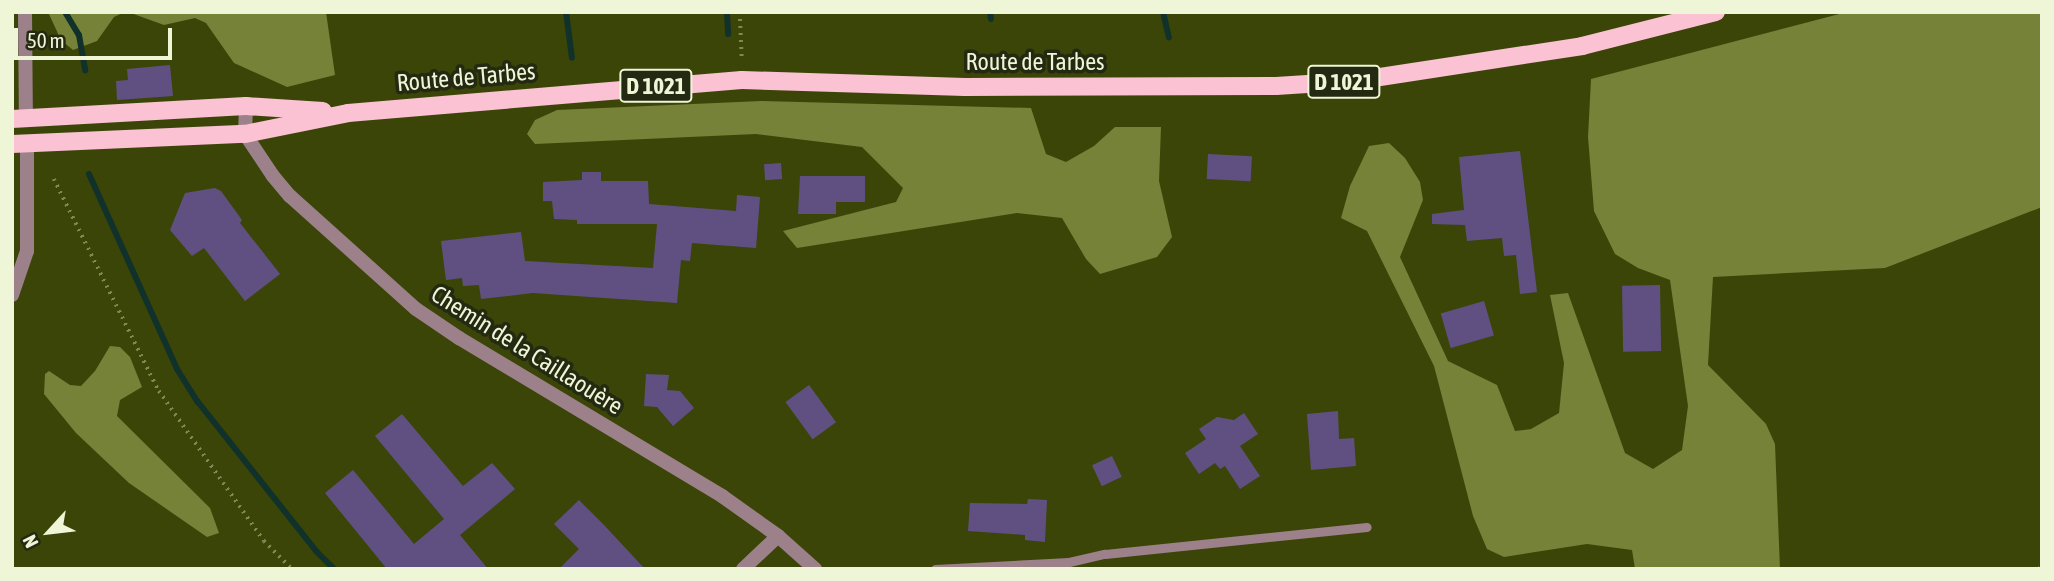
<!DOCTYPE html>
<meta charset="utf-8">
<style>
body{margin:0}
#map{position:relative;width:2054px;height:581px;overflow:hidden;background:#3c4508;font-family:"Asap Condensed",sans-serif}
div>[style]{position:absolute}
.forest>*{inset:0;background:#758238}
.stream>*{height:6px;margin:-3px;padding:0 3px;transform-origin:3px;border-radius:3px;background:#11312b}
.building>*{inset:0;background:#605082;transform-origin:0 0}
.path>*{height:3.5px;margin-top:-1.75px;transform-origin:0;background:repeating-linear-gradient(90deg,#808856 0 2px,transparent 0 7px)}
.lane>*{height:9px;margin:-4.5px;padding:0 4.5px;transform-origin:4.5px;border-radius:4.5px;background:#9d818a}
.street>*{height:14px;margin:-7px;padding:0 7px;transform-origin:7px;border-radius:7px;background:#9d818a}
.primary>*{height:18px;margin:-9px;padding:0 9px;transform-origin:9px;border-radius:9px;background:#fac2d3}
span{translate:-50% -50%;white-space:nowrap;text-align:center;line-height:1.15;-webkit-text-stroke:7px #242911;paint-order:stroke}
.shield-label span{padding:2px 5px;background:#242911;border:2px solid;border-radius:5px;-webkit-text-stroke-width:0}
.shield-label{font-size:23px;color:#eff6d8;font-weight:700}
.street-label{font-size:24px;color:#eff6d8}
.frame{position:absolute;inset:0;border:14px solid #eff6d8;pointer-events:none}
.north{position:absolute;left:14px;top:497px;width:70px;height:70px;-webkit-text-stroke:5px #242911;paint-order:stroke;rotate:243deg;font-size:19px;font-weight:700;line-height:28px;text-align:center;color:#eff6d8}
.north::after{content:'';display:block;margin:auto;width:24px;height:32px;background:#eff6d8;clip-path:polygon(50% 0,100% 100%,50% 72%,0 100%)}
.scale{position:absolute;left:14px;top:28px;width:158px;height:32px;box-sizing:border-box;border:4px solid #eff6d8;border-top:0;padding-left:9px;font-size:21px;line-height:24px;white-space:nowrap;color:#eff6d8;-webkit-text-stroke:5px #242911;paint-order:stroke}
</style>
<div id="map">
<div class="forest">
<div style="clip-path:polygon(48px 12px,125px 12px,114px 17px,97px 41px,73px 50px,61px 40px)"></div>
<div style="clip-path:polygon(128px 12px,326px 12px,335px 75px,287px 87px,234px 63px,206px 23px,195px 18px,164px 25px)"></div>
<div style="clip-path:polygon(1847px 12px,2042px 12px,2042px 207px,1885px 268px,1713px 277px,1708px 365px,1766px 424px,1775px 444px,1780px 569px,1635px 569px,1632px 550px,1587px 544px,1504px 557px,1487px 549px,1473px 516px,1434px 366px,1367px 231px,1341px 218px,1350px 186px,1369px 146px,1389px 143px,1405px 158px,1420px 182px,1423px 200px,1400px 257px,1448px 361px,1497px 385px,1515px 431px,1531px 429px,1559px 413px,1564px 363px,1550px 295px,1568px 293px,1625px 453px,1653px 469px,1682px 450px,1688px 406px,1670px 280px,1638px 268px,1615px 254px,1594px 211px,1588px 137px,1591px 79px)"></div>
<div style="clip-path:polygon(761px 101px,1031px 108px,1046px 154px,1066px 162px,1094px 146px,1115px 127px,1161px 127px,1159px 181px,1172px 237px,1157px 257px,1100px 274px,1086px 259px,1062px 218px,1017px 213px,797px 248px,783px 231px,896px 202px,903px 188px,862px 147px,756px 134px,535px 144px,527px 134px,535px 120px,557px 110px)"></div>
<div style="clip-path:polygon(110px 346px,120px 347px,130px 357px,142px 387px,120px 400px,117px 416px,210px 508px,219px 533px,207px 537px,129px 483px,76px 433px,44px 394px,45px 374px,49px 371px,70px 385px,81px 386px,95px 371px)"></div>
</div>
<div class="stream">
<div style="left:65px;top:12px;width:27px;rotate:59deg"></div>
<div style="left:79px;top:35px;width:36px;rotate:80deg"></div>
<div style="left:566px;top:12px;width:46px;rotate:82.6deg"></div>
<div style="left:727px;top:12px;width:22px;rotate:87deg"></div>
<div style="left:990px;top:12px;width:7px;rotate:82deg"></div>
<div style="left:1163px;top:12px;width:26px;rotate:77deg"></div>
<div style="left:89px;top:174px;width:214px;rotate:65.7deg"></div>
<div style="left:177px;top:369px;width:39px;rotate:58deg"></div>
<div style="left:198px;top:402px;width:191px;rotate:51.6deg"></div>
<div style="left:317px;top:552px;width:24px;rotate:45deg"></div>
</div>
<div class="building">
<div style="clip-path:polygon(170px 65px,173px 96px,117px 100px,116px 81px,128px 80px,127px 69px)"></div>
<div style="clip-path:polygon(1520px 151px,1537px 292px,1520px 294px,1516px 255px,1504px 256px,1502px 238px,1467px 241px,1465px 225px,1432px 224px,1432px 214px,1464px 210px,1459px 157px)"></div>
<div style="left:1208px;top:154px;width:44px;height:25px;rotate:3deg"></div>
<div style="left:781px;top:163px;width:16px;height:17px;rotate:86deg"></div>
<div style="clip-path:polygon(582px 172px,601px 172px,601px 181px,648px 181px,649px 204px,736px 211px,737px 195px,760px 197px,756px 248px,692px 243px,690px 261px,681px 260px,677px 303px,533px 293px,481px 299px,479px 285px,463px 286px,462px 278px,446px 280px,441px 241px,521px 232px,525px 261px,653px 268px,657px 224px,577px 224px,577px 220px,554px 219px,552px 201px,543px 201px,543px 182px,582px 180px)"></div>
<div style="clip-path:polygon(800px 176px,865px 176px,865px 202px,836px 202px,836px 214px,798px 214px)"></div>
<div style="clip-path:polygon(215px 188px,221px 191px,242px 220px,240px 223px,280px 274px,245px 301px,204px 248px,192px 256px,170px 230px,185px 193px)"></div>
<div style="left:1660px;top:285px;width:66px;height:38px;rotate:89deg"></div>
<div style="left:1484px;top:301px;width:36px;height:45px;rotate:74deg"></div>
<div style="clip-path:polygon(646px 374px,669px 375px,667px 390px,680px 391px,694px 408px,673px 426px,657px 407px,644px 406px)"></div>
<div style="left:809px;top:385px;width:46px;height:29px;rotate:54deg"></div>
<div style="clip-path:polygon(1338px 411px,1339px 439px,1354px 438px,1356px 466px,1311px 470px,1307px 414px)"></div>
<div style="clip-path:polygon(1244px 413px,1258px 434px,1240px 446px,1260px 476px,1240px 489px,1225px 466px,1220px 469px,1215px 463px,1199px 474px,1185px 453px,1206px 439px,1199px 429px,1217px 417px,1234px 420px)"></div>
<div style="clip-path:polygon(402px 414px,463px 486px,492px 463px,515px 489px,460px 535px,488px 569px,387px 569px,325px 493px,353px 470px,414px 544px,444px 519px,375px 436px)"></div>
<div style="left:1112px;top:456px;width:23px;height:22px;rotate:65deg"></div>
<div style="clip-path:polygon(1028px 499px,1047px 500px,1045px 542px,1025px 540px,1025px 535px,968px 531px,970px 503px,1027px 504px)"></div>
<div style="clip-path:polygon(579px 500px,604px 525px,645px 569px,559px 569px,579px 549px,554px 524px)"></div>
</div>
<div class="path">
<div style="left:740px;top:12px;width:48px;rotate:87.6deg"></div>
<div style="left:54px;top:179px;width:237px;rotate:63.7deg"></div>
<div style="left:159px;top:391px;width:183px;rotate:55deg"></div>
<div style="left:264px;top:541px;width:40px;rotate:45deg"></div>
<div style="left:2039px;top:569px;width:6px;rotate:-59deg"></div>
</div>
<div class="lane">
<div style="left:935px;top:569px;width:134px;rotate:-3deg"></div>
<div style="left:1069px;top:562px;width:37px;rotate:-13deg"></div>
<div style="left:1105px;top:554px;width:263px;rotate:-5.9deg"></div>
</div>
<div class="street">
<div style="left:25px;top:12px;width:107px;rotate:89.5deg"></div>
<div style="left:246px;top:106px;width:28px;rotate:92deg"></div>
<div style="left:245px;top:134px;width:50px;rotate:56.3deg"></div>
<div style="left:273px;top:176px;width:26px;rotate:50deg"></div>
<div style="left:290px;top:196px;width:169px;rotate:41.9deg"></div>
<div style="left:416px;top:309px;width:52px;rotate:34deg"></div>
<div style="left:459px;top:338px;width:307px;rotate:31deg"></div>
<div style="left:722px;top:496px;width:69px;rotate:35.5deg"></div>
<div style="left:778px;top:536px;width:50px;rotate:41.7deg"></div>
<div style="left:12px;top:295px;width:46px;rotate:-71.2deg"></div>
<div style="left:27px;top:251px;width:107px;rotate:-90deg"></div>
<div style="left:743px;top:569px;width:48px;rotate:-43.3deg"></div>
</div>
<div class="primary">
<div style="left:12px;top:119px;width:234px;rotate:-3.2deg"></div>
<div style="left:246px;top:106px;width:77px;rotate:3.7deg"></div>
<div style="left:12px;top:144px;width:233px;rotate:-2.5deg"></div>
<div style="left:245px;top:134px;width:105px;rotate:-11.5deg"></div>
<div style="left:348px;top:113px;width:395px;rotate:-4.8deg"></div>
<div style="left:742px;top:80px;width:223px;rotate:1.8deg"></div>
<div style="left:965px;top:87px;width:311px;rotate:-0.2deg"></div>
<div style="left:1276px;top:86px;width:78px;rotate:-3.7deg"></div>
<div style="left:1354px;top:81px;width:231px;rotate:-8.7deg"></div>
<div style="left:1582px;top:46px;width:138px;rotate:-14.2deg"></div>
</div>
<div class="shield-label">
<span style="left:1344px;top:82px">D 1021</span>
<span style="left:656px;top:86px">D 1021</span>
</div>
<div class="street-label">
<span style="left:1035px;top:62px">Route de Tarbes</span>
<span style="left:466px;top:77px;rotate:-5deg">Route de Tarbes</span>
<span style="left:527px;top:350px;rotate:32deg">Chemin de la Caillaouère</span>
</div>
<div class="frame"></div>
<div class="north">N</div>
<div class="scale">50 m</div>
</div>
